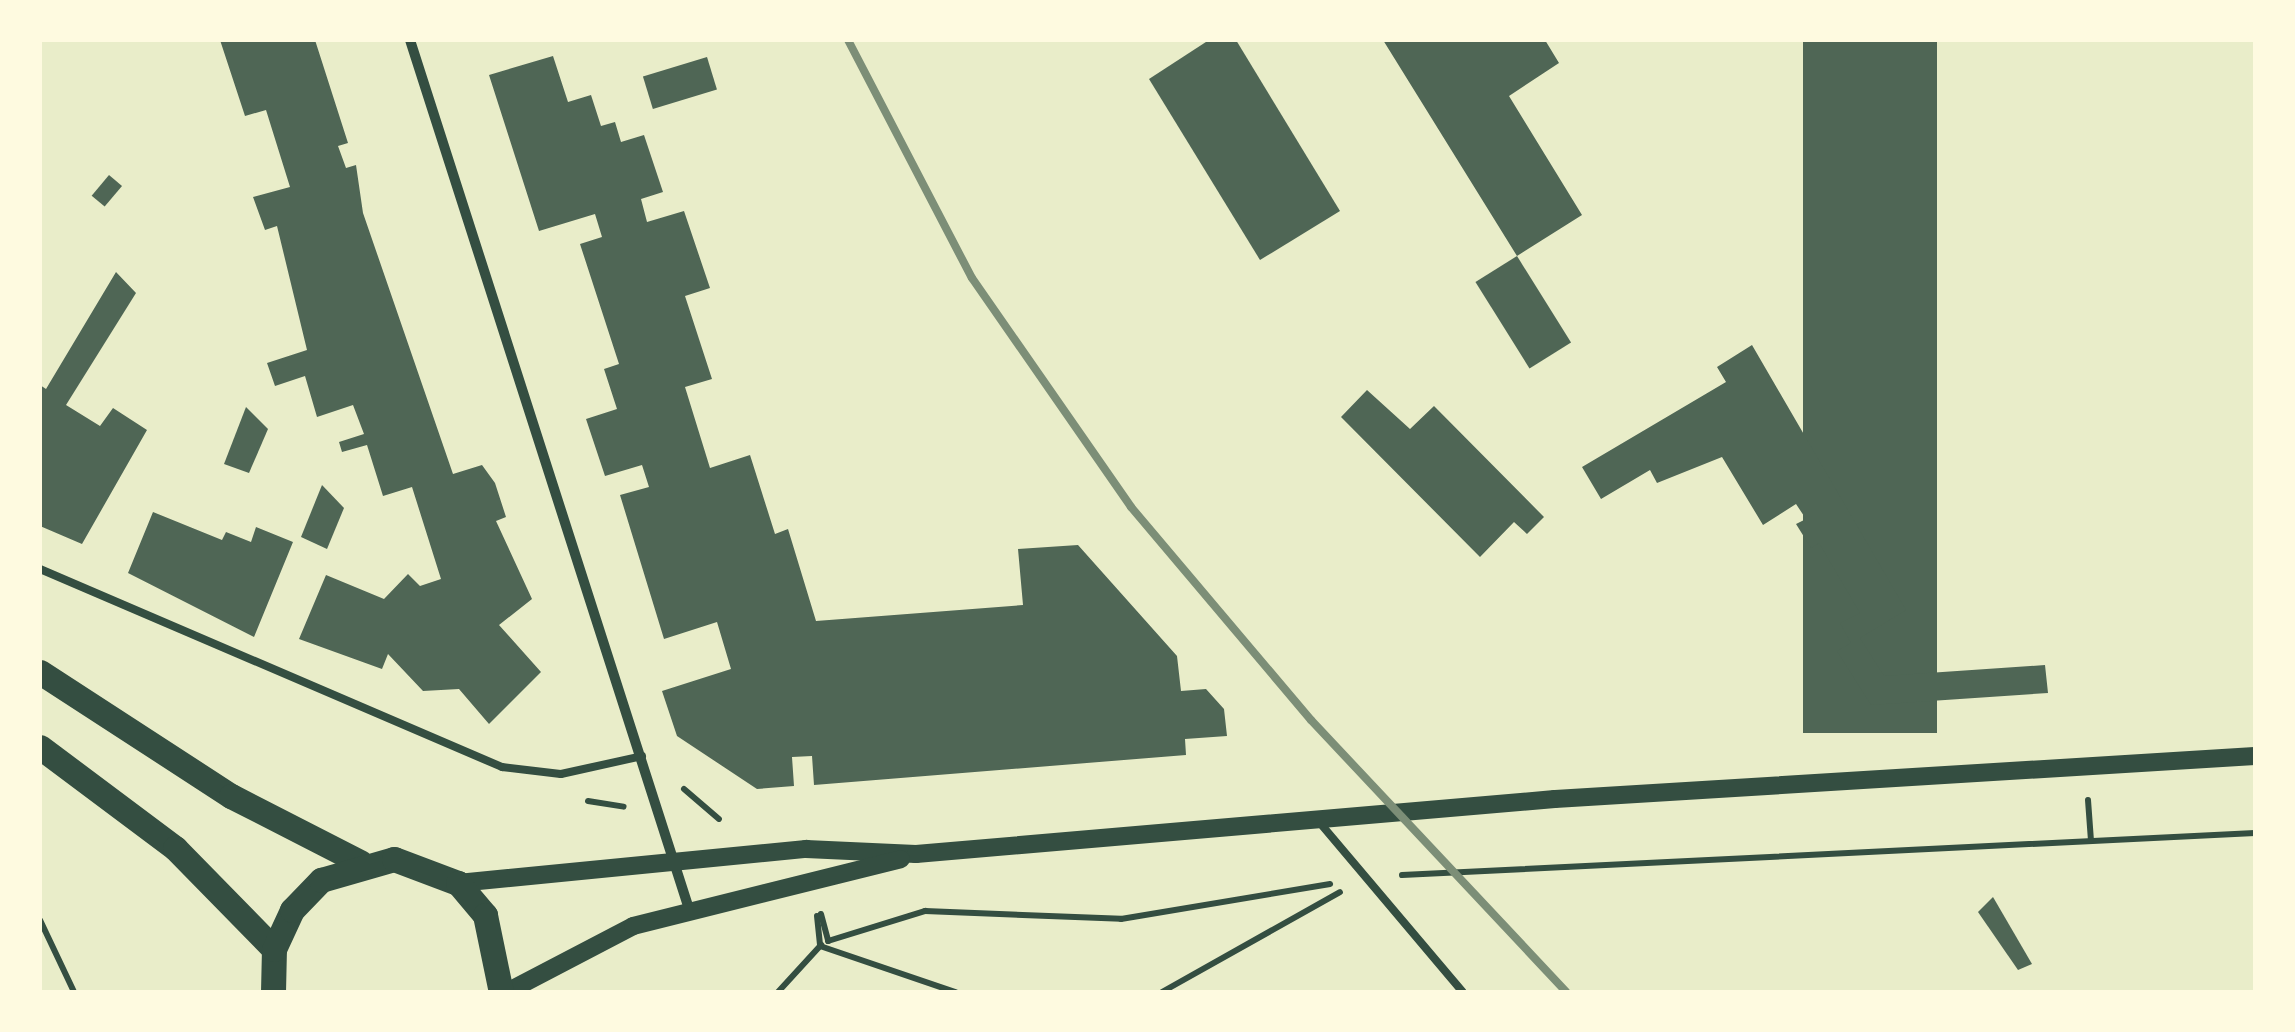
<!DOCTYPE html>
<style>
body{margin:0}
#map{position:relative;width:2295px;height:1032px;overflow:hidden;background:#e9edc9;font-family:"Space Grotesk",sans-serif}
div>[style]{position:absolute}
.building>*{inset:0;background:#4f6655;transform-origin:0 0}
.path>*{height:6px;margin:-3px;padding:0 3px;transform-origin:3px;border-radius:3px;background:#344e41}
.service>*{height:8px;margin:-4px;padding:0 4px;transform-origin:4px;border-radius:4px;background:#344e41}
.minor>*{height:10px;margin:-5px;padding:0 5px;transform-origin:5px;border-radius:5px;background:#344e41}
.tertiary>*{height:18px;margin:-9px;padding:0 9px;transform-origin:9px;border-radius:9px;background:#344e41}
.primary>*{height:25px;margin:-12.5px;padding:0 12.5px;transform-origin:12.5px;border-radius:12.5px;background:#344e41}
.rail>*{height:8px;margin:-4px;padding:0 4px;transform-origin:4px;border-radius:4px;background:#7c8e77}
span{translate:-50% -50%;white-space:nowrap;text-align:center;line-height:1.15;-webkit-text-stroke:8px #fefae0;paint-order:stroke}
.frame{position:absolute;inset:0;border:42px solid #fefae0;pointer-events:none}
</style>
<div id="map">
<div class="building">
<div style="clip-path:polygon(220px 40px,315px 40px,348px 143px,338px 146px,346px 168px,356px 165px,363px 213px,453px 474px,482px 465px,495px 483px,506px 517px,496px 521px,532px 599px,499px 625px,541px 672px,489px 724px,459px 689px,423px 691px,388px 654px,382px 669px,299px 639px,326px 575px,384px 599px,408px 574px,420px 586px,441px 579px,412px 487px,383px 496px,367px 445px,342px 452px,339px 442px,364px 434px,353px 405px,317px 417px,305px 376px,275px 386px,267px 363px,307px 350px,277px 226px,265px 230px,253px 197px,290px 187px,266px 110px,245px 116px)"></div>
<div style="clip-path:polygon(1209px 40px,1236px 40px,1340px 211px,1260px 260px,1149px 79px)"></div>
<div style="clip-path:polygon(1383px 40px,1545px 40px,1559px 63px,1509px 96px,1582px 215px,1517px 256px)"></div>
<div style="left:1803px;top:40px;width:134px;height:693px"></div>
<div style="clip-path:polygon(553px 56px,568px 102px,591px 95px,601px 126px,615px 122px,621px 142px,644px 135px,663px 192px,641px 199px,647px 222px,684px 211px,710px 288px,685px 296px,712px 379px,685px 387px,710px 468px,750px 455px,775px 534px,788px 529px,816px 621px,1023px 605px,1018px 549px,1078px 545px,1177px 656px,1181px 691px,1206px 689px,1224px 709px,1227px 736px,1185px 739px,1186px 755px,814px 785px,812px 756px,792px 757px,794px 786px,757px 789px,677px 736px,662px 691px,731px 669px,717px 622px,664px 639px,620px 495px,649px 487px,642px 465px,605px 476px,586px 419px,617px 409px,604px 369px,619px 364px,580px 244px,602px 237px,595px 214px,539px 231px,489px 75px)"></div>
<div style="left:707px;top:57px;width:34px;height:67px;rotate:73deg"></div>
<div style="left:109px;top:175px;width:17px;height:27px;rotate:40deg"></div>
<div style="left:1517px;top:256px;width:102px;height:49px;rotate:58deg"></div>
<div style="clip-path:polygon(116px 272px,136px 293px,66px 405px,100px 426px,113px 408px,147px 430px,82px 544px,40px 526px,40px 385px,46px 389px)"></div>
<div style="clip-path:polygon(1752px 345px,1906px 610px,1860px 638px,1884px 676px,2045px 665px,2048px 693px,1871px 705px,1837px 651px,1851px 643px,1840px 623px,1860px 613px,1819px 543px,1811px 548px,1796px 524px,1806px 519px,1796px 504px,1763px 525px,1722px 457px,1657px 483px,1650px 470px,1601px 499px,1582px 467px,1726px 382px,1717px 367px)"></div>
<div style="clip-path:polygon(1367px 390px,1410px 429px,1434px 406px,1544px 517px,1527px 534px,1514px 522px,1480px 557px,1341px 417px)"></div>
<div style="clip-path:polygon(246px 407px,268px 429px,249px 473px,224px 464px)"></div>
<div style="clip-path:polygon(322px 485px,344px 508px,327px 549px,301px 537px)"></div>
<div style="clip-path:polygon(153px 512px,222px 540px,226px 532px,251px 542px,256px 527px,293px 542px,254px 637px,128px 573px)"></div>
<div style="clip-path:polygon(1993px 897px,2032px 964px,2018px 970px,1978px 912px)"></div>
</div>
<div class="path">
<div style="left:684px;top:789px;width:46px;rotate:40.6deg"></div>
<div style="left:2088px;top:800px;width:41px;rotate:85.8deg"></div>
<div style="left:588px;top:801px;width:36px;rotate:9deg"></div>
<div style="left:1402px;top:875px;width:854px;rotate:-2.82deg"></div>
<div style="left:821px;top:914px;width:28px;rotate:75deg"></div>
<div style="left:828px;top:941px;width:102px;rotate:-17.2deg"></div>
<div style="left:925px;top:911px;width:196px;rotate:2.3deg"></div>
<div style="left:1121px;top:919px;width:212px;rotate:-9.5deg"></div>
<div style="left:817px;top:916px;width:30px;rotate:84deg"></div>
<div style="left:40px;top:920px;width:80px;rotate:64.7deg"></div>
<div style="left:820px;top:946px;width:143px;rotate:18.8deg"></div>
<div style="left:778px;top:992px;width:64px;rotate:-47.5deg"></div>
<div style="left:1162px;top:992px;width:204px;rotate:-29.3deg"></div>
</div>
<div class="service">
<div style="left:40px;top:569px;width:503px;rotate:23.2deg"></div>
<div style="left:502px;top:767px;width:59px;rotate:6.8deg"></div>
<div style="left:561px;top:774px;width:83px;rotate:-12.5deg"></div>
<div style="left:1320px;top:823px;width:221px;rotate:49.8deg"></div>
</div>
<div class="minor">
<div style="left:410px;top:40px;width:916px;rotate:72.2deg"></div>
</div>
<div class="tertiary">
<div style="left:458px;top:883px;width:350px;rotate:-5.6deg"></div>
<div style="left:806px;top:849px;width:110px;rotate:2.6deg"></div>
<div style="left:916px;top:854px;width:641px;rotate:-4.92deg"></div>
<div style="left:1555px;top:799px;width:701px;rotate:-3.52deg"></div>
<div style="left:507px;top:992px;width:142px;rotate:-27.6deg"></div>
<div style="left:633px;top:926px;width:276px;rotate:-14deg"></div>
</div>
<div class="primary">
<div style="left:40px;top:672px;width:228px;rotate:33deg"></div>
<div style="left:231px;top:796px;width:145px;rotate:27.1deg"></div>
<div style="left:40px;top:747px;width:169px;rotate:36.8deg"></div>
<div style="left:175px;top:848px;width:141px;rotate:45.6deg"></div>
<div style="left:273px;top:992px;width:43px;rotate:-88.7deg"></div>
<div style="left:274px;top:949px;width:43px;rotate:-65.2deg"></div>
<div style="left:292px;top:910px;width:42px;rotate:-46deg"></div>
<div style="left:321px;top:880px;width:76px;rotate:-16deg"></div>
<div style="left:394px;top:859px;width:68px;rotate:20.6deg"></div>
<div style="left:458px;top:883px;width:42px;rotate:49.8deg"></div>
<div style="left:485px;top:915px;width:79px;rotate:78.3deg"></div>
</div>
<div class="rail">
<div style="left:848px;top:40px;width:268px;rotate:62.5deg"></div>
<div style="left:972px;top:278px;width:279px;rotate:55.2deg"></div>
<div style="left:1131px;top:507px;width:279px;rotate:49.8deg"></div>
<div style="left:1311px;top:720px;width:373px;rotate:46.8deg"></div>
</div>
<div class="frame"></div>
</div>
